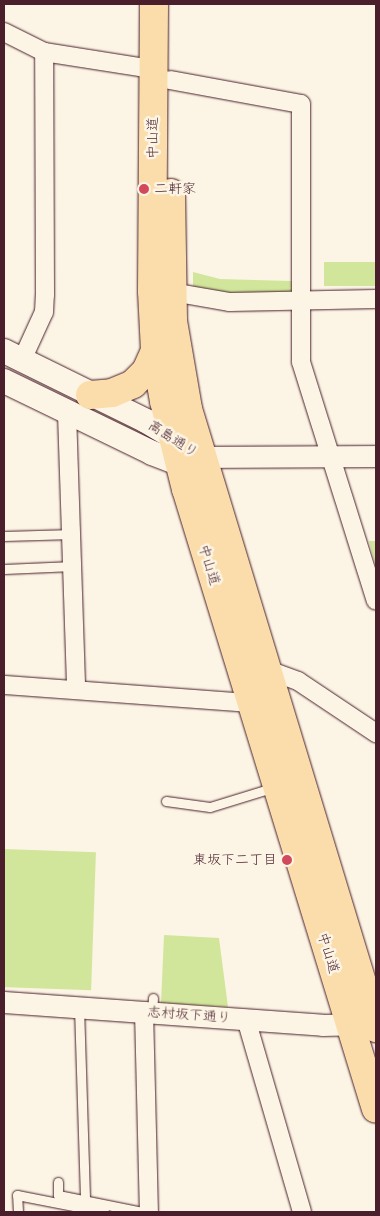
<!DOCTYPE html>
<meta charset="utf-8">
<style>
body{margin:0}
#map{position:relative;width:380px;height:1216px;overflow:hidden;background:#fcf5e5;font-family:"Comic Neue","Klee One",sans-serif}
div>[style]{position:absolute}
.green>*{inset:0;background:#d1e69b;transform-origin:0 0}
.roads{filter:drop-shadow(0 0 1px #4a1f2b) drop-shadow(0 0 1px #4a1f2b)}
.service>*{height:9px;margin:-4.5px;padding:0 4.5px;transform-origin:4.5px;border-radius:4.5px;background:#fcf5e5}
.minor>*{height:18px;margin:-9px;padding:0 9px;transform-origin:9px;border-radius:9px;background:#fcf5e5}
.tertiary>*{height:21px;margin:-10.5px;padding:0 10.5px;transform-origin:10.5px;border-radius:10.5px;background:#fcf5e5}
.secondary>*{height:24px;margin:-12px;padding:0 12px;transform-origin:12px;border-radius:12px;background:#fcf5e5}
.trunk>*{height:28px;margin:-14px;padding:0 14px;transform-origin:14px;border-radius:14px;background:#fbddab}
.dots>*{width:14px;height:14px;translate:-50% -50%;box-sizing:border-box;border:2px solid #fcf5e5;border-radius:50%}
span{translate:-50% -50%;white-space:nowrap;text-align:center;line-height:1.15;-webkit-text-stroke:5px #fcf5e5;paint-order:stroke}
.street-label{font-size:14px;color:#4a1f2b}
.poi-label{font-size:14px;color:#4a1f2b}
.left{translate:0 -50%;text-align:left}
.right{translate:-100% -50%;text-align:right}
.frame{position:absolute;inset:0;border:5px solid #4a1f2b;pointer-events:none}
</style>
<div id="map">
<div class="green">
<div style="left:376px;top:262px;width:24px;height:52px;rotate:90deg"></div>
<div style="clip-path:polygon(193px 272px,220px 279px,292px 281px,293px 298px,229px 297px,193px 290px)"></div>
<div style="clip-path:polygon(369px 541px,376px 541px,376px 567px)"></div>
<div style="left:4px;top:849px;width:92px;height:138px;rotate:2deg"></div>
<div style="clip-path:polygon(164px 935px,219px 938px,228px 1007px,161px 1003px)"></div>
</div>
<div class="roads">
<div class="service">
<div style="left:4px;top:536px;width:69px;rotate:-1.7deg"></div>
<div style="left:4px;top:569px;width:69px;rotate:-2.5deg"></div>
<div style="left:166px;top:801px;width:44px;rotate:7.8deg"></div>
<div style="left:210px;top:807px;width:68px;rotate:-17.1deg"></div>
<div style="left:79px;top:1007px;width:194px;rotate:88.2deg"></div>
<div style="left:152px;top:1012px;width:14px;rotate:-86deg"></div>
<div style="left:58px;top:1182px;width:13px;rotate:90deg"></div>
<div style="left:58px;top:1195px;width:86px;rotate:11.4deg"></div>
<div style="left:18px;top:1212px;width:17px;rotate:-93deg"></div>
<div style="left:17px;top:1195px;width:89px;rotate:11.1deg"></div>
</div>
<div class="minor">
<div style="left:4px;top:32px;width:45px;rotate:26.6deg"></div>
<div style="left:44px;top:52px;width:110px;rotate:8.9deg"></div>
<div style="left:170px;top:80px;width:133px;rotate:10.4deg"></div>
<div style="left:301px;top:104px;width:258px;rotate:90deg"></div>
<div style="left:301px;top:362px;width:250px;rotate:72.6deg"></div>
<div style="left:172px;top:292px;width:59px;rotate:9.8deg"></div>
<div style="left:230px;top:302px;width:146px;rotate:-1.2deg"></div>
<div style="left:22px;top:360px;width:53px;rotate:-65.4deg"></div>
<div style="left:44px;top:312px;width:17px;rotate:-87deg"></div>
<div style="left:45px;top:295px;width:243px;rotate:-90.2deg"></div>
<div style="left:67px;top:413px;width:277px;rotate:88.1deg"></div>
<div style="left:268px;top:670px;width:32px;rotate:20deg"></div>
<div style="left:298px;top:681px;width:94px;rotate:33.7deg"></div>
<div style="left:4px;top:685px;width:249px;rotate:4.2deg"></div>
<div style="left:144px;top:1011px;width:201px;rotate:88.6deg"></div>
<div style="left:246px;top:1019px;width:201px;rotate:73.8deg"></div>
</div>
<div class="tertiary">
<div style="left:203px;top:457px;width:173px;rotate:-0.3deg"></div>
<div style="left:4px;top:1002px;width:319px;rotate:4.1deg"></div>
<div style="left:322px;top:1025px;width:43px;rotate:-1.3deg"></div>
</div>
<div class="secondary">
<div style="left:4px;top:351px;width:158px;rotate:26.2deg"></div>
<div style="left:146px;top:421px;width:43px;rotate:30.7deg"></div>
<div style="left:4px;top:381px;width:165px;rotate:25.9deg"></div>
<div style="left:152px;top:453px;width:28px;rotate:21deg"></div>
<div style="left:178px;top:463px;width:16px;rotate:-14deg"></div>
</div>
<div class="trunk">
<div style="left:154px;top:4px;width:287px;rotate:90.4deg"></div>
<div style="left:152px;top:291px;width:60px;rotate:87.1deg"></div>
<div style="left:155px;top:351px;width:51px;rotate:79.8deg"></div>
<div style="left:164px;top:401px;width:91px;rotate:76deg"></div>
<div style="left:186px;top:489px;width:648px;rotate:72.96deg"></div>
<div style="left:171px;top:193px;width:128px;rotate:89.1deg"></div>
<div style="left:173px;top:321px;width:89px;rotate:80.3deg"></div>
<div style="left:188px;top:409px;width:647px;rotate:73.11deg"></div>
<div style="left:90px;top:395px;width:22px;rotate:-5deg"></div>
<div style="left:112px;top:393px;width:23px;rotate:-23deg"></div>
<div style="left:133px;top:384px;width:18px;rotate:-45deg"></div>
<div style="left:146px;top:371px;width:22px;rotate:-66deg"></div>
</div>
</div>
<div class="dots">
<div style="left:144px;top:189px;background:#d1495b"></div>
<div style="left:287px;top:860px;background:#d1495b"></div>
</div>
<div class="street-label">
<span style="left:153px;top:138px;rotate:-90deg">中山道</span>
<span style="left:173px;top:439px;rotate:32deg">高島通り</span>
<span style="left:209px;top:565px;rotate:73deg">中山道</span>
<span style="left:328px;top:953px;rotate:73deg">中山道</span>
<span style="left:189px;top:1015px;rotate:4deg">志村坂下通り</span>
</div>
<div class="poi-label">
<span class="left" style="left:154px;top:189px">二軒家</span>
<span class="right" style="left:277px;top:860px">東坂下二丁目</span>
</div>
<div class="frame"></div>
</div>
